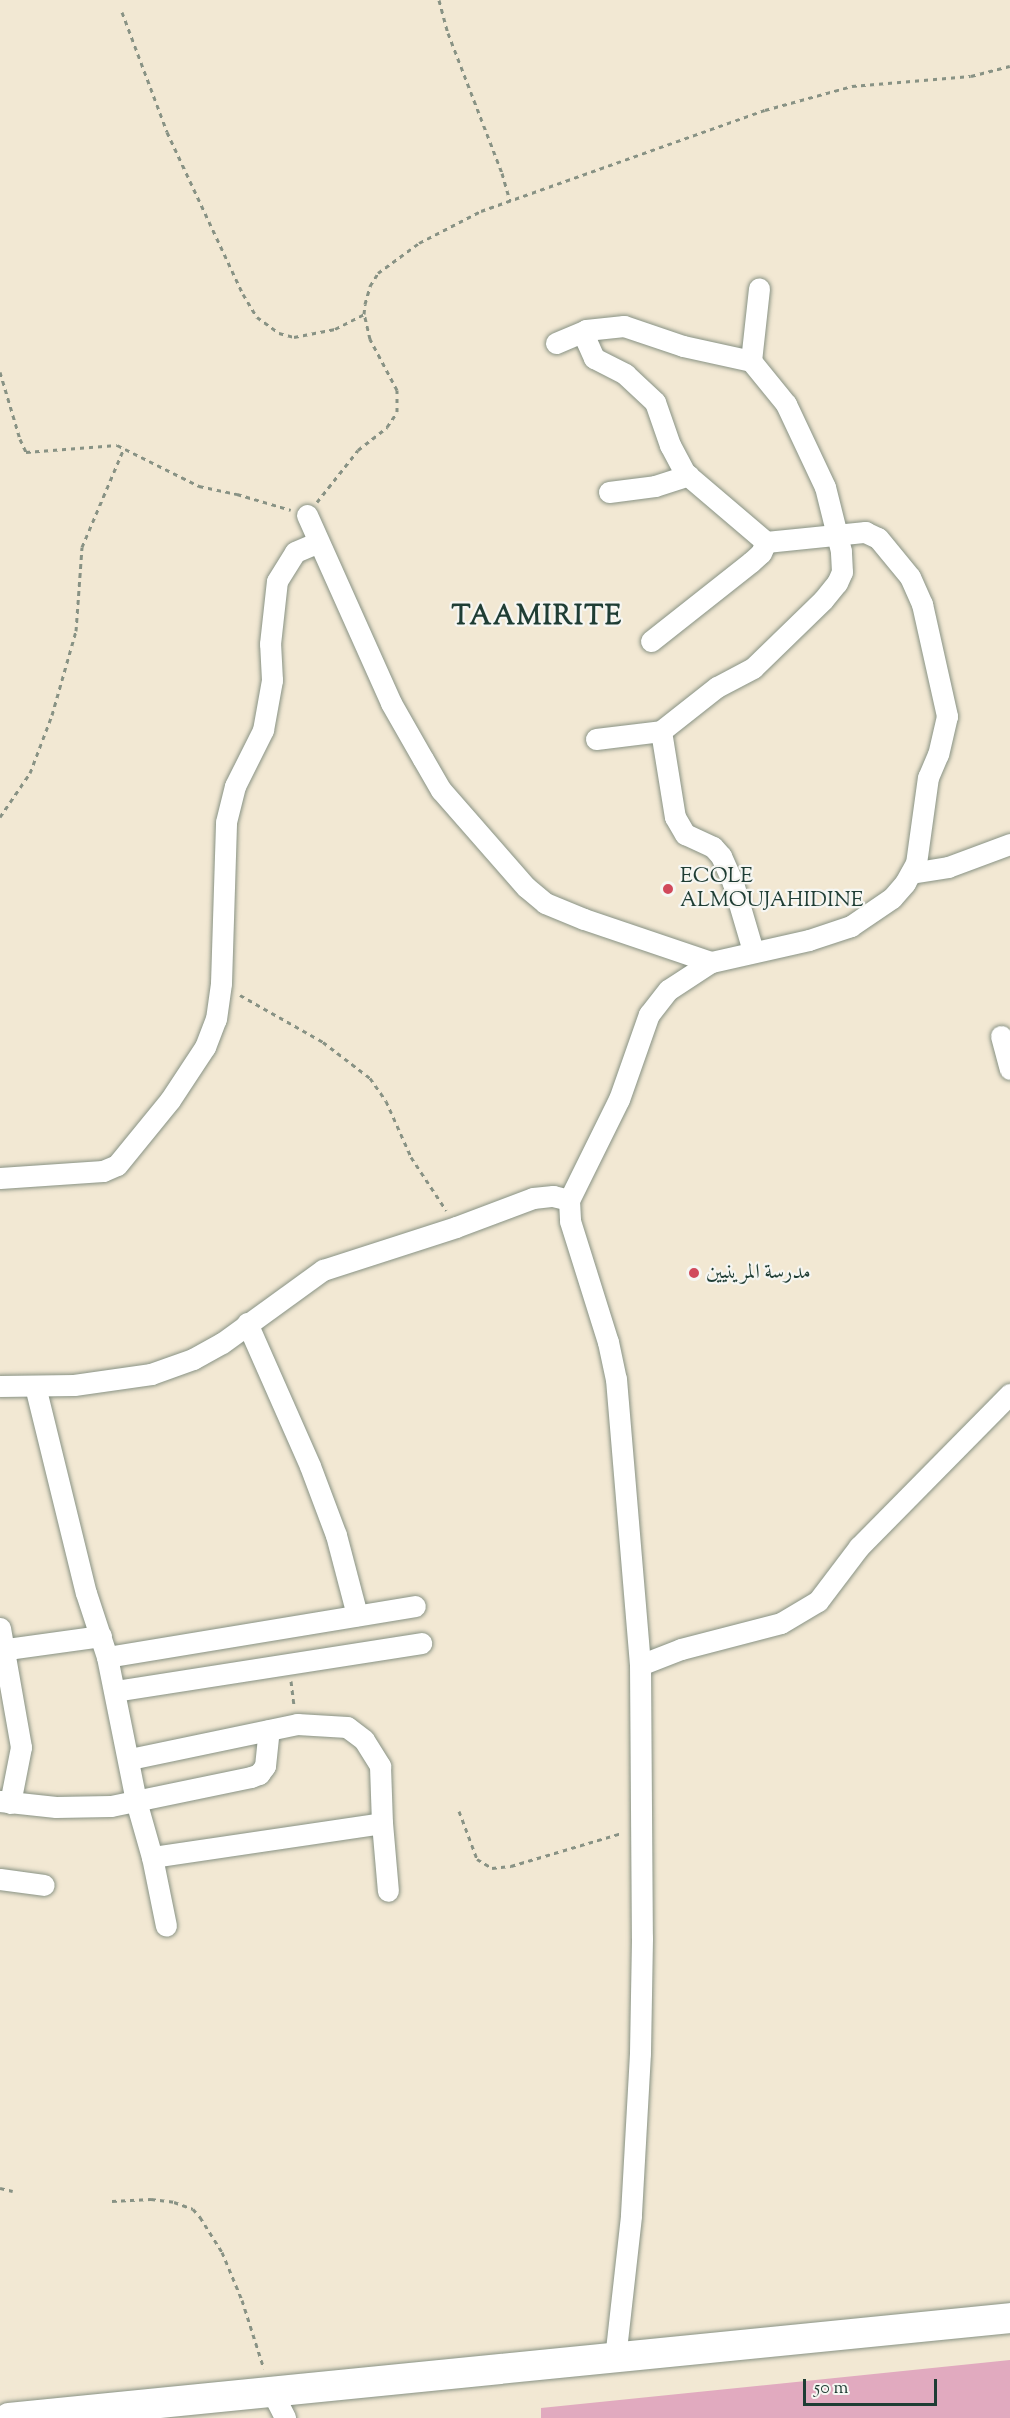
<!DOCTYPE html>
<meta charset="utf-8">
<style>
body{margin:0}
#map{position:relative;width:1010px;height:2418px;overflow:hidden;background:#f2e8d3;font-family:"Sorts Mill Goudy",Amiri,serif}
div>[style]{position:absolute}
.building>*{inset:0;background:#e1aabf}
.path>*{height:3px;margin-top:-1.5px;transform-origin:0;background:repeating-linear-gradient(90deg,#889284 0 4.5px,transparent 0 9px)}
.roads{filter:drop-shadow(0 0 2px #889284) drop-shadow(0 0 2px #889284)}
.minor>*{height:21px;margin:-10.5px;padding:0 10.5px;transform-origin:10.5px;border-radius:10.5px;background:#fff}
.secondary>*{height:30px;margin:-15px;padding:0 15px;transform-origin:15px;border-radius:15px;background:#fff}
.dots>*{width:16px;height:16px;translate:-50% -50%;box-sizing:border-box;border:3px solid #f6f6f2;border-radius:50%}
span{translate:-50% -50%;white-space:nowrap;text-align:center;line-height:1.15;-webkit-text-stroke:4.5px #f6f6f2;paint-order:stroke}
.poi-label{font-size:21px;color:#1f3d34}
.left{translate:0 -50%;text-align:left}
.district-label{font-size:27px;color:#1f3d34;font-weight:700;letter-spacing:1.5px}
.scale{position:absolute;left:803px;top:2379px;width:134px;height:27px;box-sizing:border-box;border:3px solid #1f3d34;border-top:0;padding-left:8px;font-size:18px;line-height:21px;white-space:nowrap;color:#1f3d34;-webkit-text-stroke:4px #f6f6f2;paint-order:stroke}
</style>
<div id="map">
<div class="building">
<div style="clip-path:polygon(1010px 2360px,1010px 2418px,541px 2418px,541px 2408px)"></div>
</div>
<div class="path">
<div style="left:439px;top:0;width:34px;rotate:75deg"></div>
<div style="left:448px;top:33px;width:150px;rotate:68.9deg"></div>
<div style="left:502px;top:173px;width:29px;rotate:74deg"></div>
<div style="left:122px;top:12px;width:128px;rotate:69.4deg"></div>
<div style="left:167px;top:132px;width:179px;rotate:64.9deg"></div>
<div style="left:243px;top:294px;width:27px;rotate:59deg"></div>
<div style="left:257px;top:317px;width:27px;rotate:36deg"></div>
<div style="left:279px;top:333px;width:16px;rotate:15deg"></div>
<div style="left:294px;top:337px;width:42px;rotate:-11deg"></div>
<div style="left:335px;top:329px;width:33px;rotate:-27deg"></div>
<div style="left:0;top:372px;width:70px;rotate:73.4deg"></div>
<div style="left:20px;top:439px;width:14px;rotate:65deg"></div>
<div style="left:26px;top:452px;width:91px;rotate:-4.4deg"></div>
<div style="left:117px;top:445px;width:92px;rotate:26.6deg"></div>
<div style="left:199px;top:486px;width:39px;rotate:12deg"></div>
<div style="left:237px;top:494px;width:56px;rotate:16.5deg"></div>
<div style="left:317px;top:502px;width:66px;rotate:-51.7deg"></div>
<div style="left:358px;top:450px;width:37px;rotate:-38deg"></div>
<div style="left:387px;top:427px;width:18px;rotate:-56deg"></div>
<div style="left:397px;top:412px;width:22px;rotate:-90deg"></div>
<div style="left:397px;top:390px;width:58px;rotate:-117.9deg"></div>
<div style="left:370px;top:339px;width:26px;rotate:-103deg"></div>
<div style="left:364px;top:314px;width:10px;rotate:-84deg"></div>
<div style="left:365px;top:304px;width:19px;rotate:-74deg"></div>
<div style="left:370px;top:286px;width:15px;rotate:-58deg"></div>
<div style="left:378px;top:273px;width:51px;rotate:-36.2deg"></div>
<div style="left:419px;top:243px;width:70px;rotate:-27.3deg"></div>
<div style="left:481px;top:211px;width:301px;rotate:-19.6deg"></div>
<div style="left:765px;top:110px;width:90px;rotate:-15.4deg"></div>
<div style="left:852px;top:86px;width:119px;rotate:-4.8deg"></div>
<div style="left:971px;top:76px;width:40px;rotate:-14.4deg"></div>
<div style="left:0;top:817px;width:53px;rotate:-55.7deg"></div>
<div style="left:30px;top:773px;width:62px;rotate:-69.2deg"></div>
<div style="left:52px;top:715px;width:87px;rotate:-74.1deg"></div>
<div style="left:76px;top:631px;width:84px;rotate:-85.9deg"></div>
<div style="left:82px;top:547px;width:108px;rotate:-67deg"></div>
<div style="left:240px;top:995px;width:95px;rotate:29.5deg"></div>
<div style="left:323px;top:1042px;width:59px;rotate:37.5deg"></div>
<div style="left:370px;top:1078px;width:28px;rotate:55deg"></div>
<div style="left:386px;top:1101px;width:61px;rotate:65.9deg"></div>
<div style="left:411px;top:1157px;width:64px;rotate:56.6deg"></div>
<div style="left:291px;top:1681px;width:23px;rotate:83deg"></div>
<div style="left:459px;top:1811px;width:51px;rotate:69.4deg"></div>
<div style="left:477px;top:1859px;width:17px;rotate:31deg"></div>
<div style="left:492px;top:1868px;width:19px;rotate:-6deg"></div>
<div style="left:511px;top:1866px;width:116px;rotate:-16.6deg"></div>
<div style="left:0;top:2188px;width:13px;rotate:13deg"></div>
<div style="left:112px;top:2201px;width:39px;rotate:-3deg"></div>
<div style="left:151px;top:2199px;width:23px;rotate:7deg"></div>
<div style="left:174px;top:2202px;width:20px;rotate:20deg"></div>
<div style="left:193px;top:2209px;width:11px;rotate:49deg"></div>
<div style="left:200px;top:2217px;width:41px;rotate:57.8deg"></div>
<div style="left:222px;top:2252px;width:52px;rotate:67.4deg"></div>
<div style="left:242px;top:2300px;width:72px;rotate:72.3deg"></div>
</div>
<div class="roads">
<div class="minor">
<div style="left:586px;top:330px;width:10px;rotate:90deg"></div>
<div style="left:586px;top:340px;width:20px;rotate:66deg"></div>
<div style="left:594px;top:358px;width:35px;rotate:27deg"></div>
<div style="left:625px;top:374px;width:41px;rotate:43deg"></div>
<div style="left:655px;top:402px;width:46px;rotate:70.8deg"></div>
<div style="left:670px;top:445px;width:32px;rotate:62deg"></div>
<div style="left:685px;top:473px;width:106px;rotate:40.4deg"></div>
<div style="left:766px;top:542px;width:100px;rotate:-5.8deg"></div>
<div style="left:865px;top:532px;width:14px;rotate:25deg"></div>
<div style="left:878px;top:538px;width:50px;rotate:50.6deg"></div>
<div style="left:910px;top:577px;width:30px;rotate:66deg"></div>
<div style="left:922px;top:604px;width:115px;rotate:77.4deg"></div>
<div style="left:947px;top:716px;width:39px;rotate:103deg"></div>
<div style="left:938px;top:754px;width:25px;rotate:113deg"></div>
<div style="left:928px;top:777px;width:87px;rotate:97.9deg"></div>
<div style="left:916px;top:863px;width:23px;rotate:119deg"></div>
<div style="left:905px;top:883px;width:20px;rotate:131deg"></div>
<div style="left:892px;top:898px;width:50px;rotate:145.7deg"></div>
<div style="left:851px;top:926px;width:44px;rotate:161.6deg"></div>
<div style="left:809px;top:940px;width:100px;rotate:167.3deg"></div>
<div style="left:711px;top:962px;width:51px;rotate:146.9deg"></div>
<div style="left:668px;top:990px;width:31px;rotate:128deg"></div>
<div style="left:649px;top:1014px;width:90px;rotate:109.4deg"></div>
<div style="left:619px;top:1099px;width:113px;rotate:116.3deg"></div>
<div style="left:569px;top:1200px;width:21px;rotate:87deg"></div>
<div style="left:570px;top:1221px;width:127px;rotate:72.6deg"></div>
<div style="left:608px;top:1342px;width:38px;rotate:78deg"></div>
<div style="left:616px;top:1379px;width:287px;rotate:85.2deg"></div>
<div style="left:640px;top:1665px;width:273px;rotate:89.6deg"></div>
<div style="left:642px;top:1938px;width:115px;rotate:91deg"></div>
<div style="left:640px;top:2053px;width:163px;rotate:93.2deg"></div>
<div style="left:631px;top:2216px;width:144px;rotate:96.4deg"></div>
<div style="left:556px;top:343px;width:33px;rotate:-23deg"></div>
<div style="left:586px;top:330px;width:38px;rotate:-6deg"></div>
<div style="left:624px;top:326px;width:62px;rotate:18.7deg"></div>
<div style="left:683px;top:346px;width:70px;rotate:12.4deg"></div>
<div style="left:609px;top:492px;width:46px;rotate:-7.4deg"></div>
<div style="left:655px;top:486px;width:35px;rotate:-18deg"></div>
<div style="left:307px;top:515px;width:206px;rotate:65.9deg"></div>
<div style="left:391px;top:703px;width:64px;rotate:60.3deg"></div>
<div style="left:423px;top:759px;width:36px;rotate:60deg"></div>
<div style="left:441px;top:790px;width:129px;rotate:48.8deg"></div>
<div style="left:526px;top:887px;width:25px;rotate:40deg"></div>
<div style="left:545px;top:903px;width:42px;rotate:22.3deg"></div>
<div style="left:584px;top:919px;width:134px;rotate:18.7deg"></div>
<div style="left:651px;top:641px;width:127px;rotate:-38.3deg"></div>
<div style="left:751px;top:562px;width:13px;rotate:-42deg"></div>
<div style="left:761px;top:553px;width:12px;rotate:-66deg"></div>
<div style="left:661px;top:731px;width:87px;rotate:80.8deg"></div>
<div style="left:675px;top:817px;width:20px;rotate:60deg"></div>
<div style="left:685px;top:834px;width:31px;rotate:25deg"></div>
<div style="left:713px;top:847px;width:12px;rotate:48deg"></div>
<div style="left:721px;top:856px;width:30px;rotate:66deg"></div>
<div style="left:733px;top:883px;width:71px;rotate:73.6deg"></div>
<div style="left:596px;top:739px;width:65px;rotate:-7deg"></div>
<div style="left:661px;top:731px;width:71px;rotate:-38.2deg"></div>
<div style="left:717px;top:687px;width:41px;rotate:-27.8deg"></div>
<div style="left:753px;top:668px;width:98px;rotate:-44.2deg"></div>
<div style="left:823px;top:600px;width:22px;rotate:-51deg"></div>
<div style="left:837px;top:583px;width:12px;rotate:-66deg"></div>
<div style="left:842px;top:572px;width:21px;rotate:-93deg"></div>
<div style="left:841px;top:551px;width:66px;rotate:-104deg"></div>
<div style="left:825px;top:487px;width:92px;rotate:-115.2deg"></div>
<div style="left:786px;top:404px;width:55px;rotate:-129.1deg"></div>
<div style="left:751px;top:361px;width:73px;rotate:-83.7deg"></div>
<div style="left:911px;top:873px;width:37px;rotate:-9deg"></div>
<div style="left:948px;top:867px;width:66px;rotate:-20.4deg"></div>
<div style="left:1001px;top:1036px;width:34px;rotate:75deg"></div>
<div style="left:0;top:1178px;width:103px;rotate:-3.9deg"></div>
<div style="left:103px;top:1171px;width:15px;rotate:-23deg"></div>
<div style="left:117px;top:1165px;width:84px;rotate:-50.8deg"></div>
<div style="left:170px;top:1100px;width:64px;rotate:-56.6deg"></div>
<div style="left:205px;top:1047px;width:30px;rotate:-69deg"></div>
<div style="left:216px;top:1019px;width:36px;rotate:-82deg"></div>
<div style="left:221px;top:983px;width:161px;rotate:-88.2deg"></div>
<div style="left:226px;top:822px;width:37px;rotate:-76deg"></div>
<div style="left:235px;top:786px;width:63px;rotate:-63.4deg"></div>
<div style="left:263px;top:730px;width:51px;rotate:-79.8deg"></div>
<div style="left:272px;top:680px;width:36px;rotate:-93deg"></div>
<div style="left:270px;top:644px;width:63px;rotate:-83.7deg"></div>
<div style="left:277px;top:581px;width:34px;rotate:-58deg"></div>
<div style="left:295px;top:552px;width:25px;rotate:-23deg"></div>
<div style="left:247px;top:1323px;width:156px;rotate:66.2deg"></div>
<div style="left:310px;top:1466px;width:74px;rotate:69.4deg"></div>
<div style="left:336px;top:1535px;width:83px;rotate:75.3deg"></div>
<div style="left:0;top:1386px;width:74px;rotate:-0.8deg"></div>
<div style="left:74px;top:1385px;width:78px;rotate:-8.1deg"></div>
<div style="left:151px;top:1374px;width:45px;rotate:-19.7deg"></div>
<div style="left:193px;top:1359px;width:33px;rotate:-29deg"></div>
<div style="left:222px;top:1343px;width:125px;rotate:-35.9deg"></div>
<div style="left:323px;top:1270px;width:140px;rotate:-17.9deg"></div>
<div style="left:456px;top:1227px;width:82px;rotate:-20.6deg"></div>
<div style="left:533px;top:1198px;width:20px;rotate:-6deg"></div>
<div style="left:553px;top:1196px;width:16px;rotate:14deg"></div>
<div style="left:35px;top:1386px;width:213px;rotate:76.2deg"></div>
<div style="left:86px;top:1593px;width:67px;rotate:71.8deg"></div>
<div style="left:107px;top:1657px;width:147px;rotate:78.6deg"></div>
<div style="left:136px;top:1801px;width:58px;rotate:74.1deg"></div>
<div style="left:152px;top:1857px;width:70px;rotate:78.5deg"></div>
<div style="left:0;top:1628px;width:121px;rotate:80deg"></div>
<div style="left:21px;top:1747px;width:57px;rotate:101.1deg"></div>
<div style="left:0;top:1650px;width:102px;rotate:-7.9deg"></div>
<div style="left:107px;top:1657px;width:312px;rotate:-9.4deg"></div>
<div style="left:640px;top:1665px;width:44px;rotate:-21.3deg"></div>
<div style="left:681px;top:1649px;width:103px;rotate:-14.6deg"></div>
<div style="left:781px;top:1623px;width:43px;rotate:-30.7deg"></div>
<div style="left:818px;top:1601px;width:68px;rotate:-52.8deg"></div>
<div style="left:859px;top:1547px;width:215px;rotate:-45.4deg"></div>
<div style="left:115px;top:1691px;width:310px;rotate:-8.9deg"></div>
<div style="left:130px;top:1759px;width:171px;rotate:-11.8deg"></div>
<div style="left:297px;top:1724px;width:50px;rotate:3.4deg"></div>
<div style="left:347px;top:1727px;width:21px;rotate:37deg"></div>
<div style="left:364px;top:1740px;width:31px;rotate:58deg"></div>
<div style="left:380px;top:1766px;width:57px;rotate:88deg"></div>
<div style="left:382px;top:1823px;width:68px;rotate:85deg"></div>
<div style="left:0;top:1801px;width:56px;rotate:6.1deg"></div>
<div style="left:56px;top:1807px;width:55px;rotate:-1deg"></div>
<div style="left:111px;top:1806px;width:143px;rotate:-11.7deg"></div>
<div style="left:251px;top:1777px;width:9px;rotate:-21deg"></div>
<div style="left:259px;top:1774px;width:10px;rotate:-53deg"></div>
<div style="left:265px;top:1766px;width:36px;rotate:-84deg"></div>
<div style="left:152px;top:1857px;width:232px;rotate:-8.4deg"></div>
<div style="left:0;top:1879px;width:44px;rotate:7.8deg"></div>
<div style="left:272px;top:2392px;width:29px;rotate:63deg"></div>
</div>
<div class="secondary">
<div style="left:9px;top:2418px;width:1006px;rotate:-5.7deg"></div>
</div>
</div>
<div class="dots">
<div style="left:668px;top:889px;background:#d1495b"></div>
<div style="left:694px;top:1273px;background:#d1495b"></div>
</div>
<div class="poi-label">
<span class="left" style="left:680px;top:889px">ECOLE<br>ALMOUJAHIDINE</span>
<span class="left" style="left:706px;top:1273px">مدرسة المرينيين</span>
</div>
<div class="district-label">
<span style="left:537px;top:618px">TAAMIRITE</span>
</div>
<div class="scale">50 m</div>
</div>
